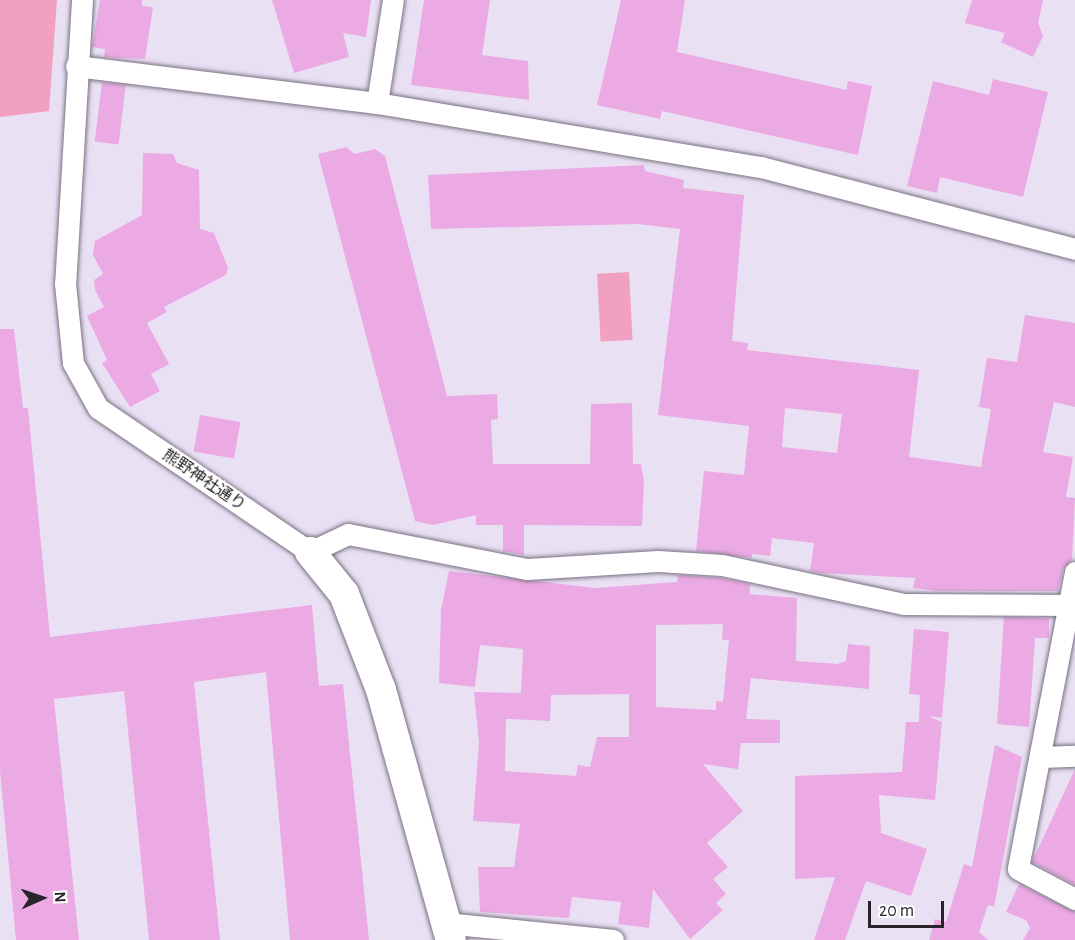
<!DOCTYPE html>
<meta charset="utf-8">
<style>
body{margin:0}
#map{position:relative;width:1075px;height:940px;overflow:hidden;background:#eae0f4;font-family:"Alegreya Sans","Noto Sans JP",sans-serif}
div>[style]{position:absolute}
.green>*{inset:0;background:#f1a0c1;transform-origin:0 0}
.building>*{inset:0;background:#ebaae3;transform-origin:0 0}
.roads{filter:drop-shadow(0 0 2px #797182) drop-shadow(0 0 2px #797182)}
.street>*{height:21px;margin:-10.5px;padding:0 10.5px;transform-origin:10.5px;border-radius:10.5px;background:#fff}
.secondary>*{height:30px;margin:-15px;padding:0 15px;transform-origin:15px;border-radius:15px;background:#fff}
span{translate:-50% -50%;white-space:nowrap;text-align:center;line-height:1.15;-webkit-text-stroke:4.5px #fff;paint-order:stroke}
.street-label{font-size:16px;color:#28242b}
.north{position:absolute;left:12px;top:868px;width:60px;height:60px;-webkit-text-stroke:4px #fff;paint-order:stroke;rotate:87deg;font-size:16px;font-weight:700;line-height:24px;text-align:center;color:#28242b}
.north::after{content:'';display:block;margin:auto;width:21px;height:27px;background:#28242b;clip-path:polygon(50% 0,100% 100%,50% 72%,0 100%)}
.scale{position:absolute;left:868px;top:901px;width:76px;height:27px;box-sizing:border-box;border:3px solid #28242b;border-top:0;padding-left:8px;font-size:18px;line-height:21px;white-space:nowrap;color:#28242b;-webkit-text-stroke:4px #fff;paint-order:stroke}
</style>
<div id="map">
<div class="green">
<div style="clip-path:polygon(0 0,57px 0,49px 111px,0 117px)"></div>
<div style="left:629px;top:272px;width:68px;height:32px;rotate:87deg"></div>
</div>
<div class="building">
<div style="clip-path:polygon(100px 0,142px 0,142px 6px,153px 7px,145px 59px,104px 57px,105px 49px,92px 47px)"></div>
<div style="clip-path:polygon(272px 0,371px 0,366px 37px,343px 33px,349px 57px,294px 73px)"></div>
<div style="clip-path:polygon(424px 0,490px 0,482px 55px,528px 61px,529px 100px,411px 85px)"></div>
<div style="clip-path:polygon(621px 0,685px 0,677px 52px,846px 90px,848px 81px,872px 86px,858px 155px,662px 111px,660px 119px,597px 105px)"></div>
<div style="clip-path:polygon(972px 0,1043px 0,1038px 23px,1043px 36px,1033px 57px,1001px 42px,1005px 33px,965px 23px)"></div>
<div style="clip-path:polygon(993px 79px,1048px 92px,1023px 197px,940px 177px,937px 193px,907px 186px,933px 81px,989px 95px)"></div>
<div style="left:102px;top:82px;width:24px;height:60px;rotate:7deg"></div>
<div style="clip-path:polygon(346px 147px,355px 154px,375px 149px,385px 156px,447px 396px,497px 394px,498px 419px,491px 420px,493px 464px,590px 464px,591px 404px,632px 403px,633px 464px,641px 464px,644px 482px,642px 526px,524px 525px,524px 555px,503px 551px,503px 525px,476px 525px,476px 515px,433px 525px,415px 521px,318px 154px)"></div>
<div style="clip-path:polygon(143px 153px,173px 154px,177px 163px,199px 170px,200px 229px,214px 233px,228px 268px,226px 275px,164px 307px,167px 312px,147px 323px,169px 364px,151px 374px,160px 391px,130px 407px,102px 363px,107px 360px,87px 316px,104px 307px,95px 290px,94px 280px,103px 274px,93px 255px,95px 241px,142px 215px)"></div>
<div style="clip-path:polygon(evenodd,644px 165px,645px 171px,684px 180px,683px 188px,744px 195px,732px 341px,748px 343px,747px 350px,919px 370px,909px 457px,981px 467px,991px 409px,979px 407px,987px 358px,1017px 362px,1025px 315px,1075px 323px,1075px 407px,1054px 402px,1043px 452px,1073px 457px,1066px 497px,1075px 498px,1072px 560px,1063px 569px,1058px 591px,939px 591px,913px 588px,915px 578px,821px 573px,810px 571px,814px 543px,772px 538px,770px 556px,752px 554px,752px 558px,696px 551px,704px 471px,744px 475px,749px 426px,658px 415px,680px 229px,638px 224px,431px 229px,428px 175px,644px 165px,785px 408px,842px 414px,837px 453px,782px 447px,785px 408px)"></div>
<div style="clip-path:polygon(0 329px,14px 329px,23px 408px,28px 408px,50px 637px,312px 605px,319px 686px,343px 684px,369px 940px,290px 940px,266px 672px,194px 682px,220px 940px,149px 940px,124px 691px,54px 699px,79px 940px,16px 940px,0 771px)"></div>
<div style="left:200px;top:415px;width:41px;height:37px;rotate:10deg"></div>
<div style="clip-path:polygon(evenodd,449px 571px,596px 588px,677px 582px,678px 575px,720px 578px,750px 584px,750px 594px,797px 598px,796px 661px,837px 664px,846px 661px,848px 644px,870px 646px,869px 689px,751px 678px,746px 719px,780px 720px,780px 743px,741px 743px,738px 769px,703px 764px,743px 811px,707px 843px,728px 867px,713px 879px,726px 894px,716px 903px,723px 910px,690px 939px,653px 889px,649px 928px,618px 924px,621px 902px,572px 897px,569px 918px,480px 912px,478px 867px,514px 867px,520px 824px,473px 821px,479px 743px,474px 692px,521px 693px,523px 649px,480px 645px,475px 687px,439px 683px,441px 610px,449px 571px,723px 624px,722px 640px,729px 640px,723px 702px,716px 701px,716px 710px,656px 707px,656px 625px,723px 624px,449px 571px,629px 694px,629px 737px,597px 737px,590px 767px,578px 765px,576px 776px,505px 771px,506px 719px,550px 721px,551px 695px,629px 694px)"></div>
<div style="clip-path:polygon(1004px 617px,1049px 618px,1049px 638px,1035px 638px,1029px 727px,997px 724px)"></div>
<div style="clip-path:polygon(914px 629px,949px 632px,942px 718px,928px 716px,942px 722px,935px 800px,879px 795px,881px 833px,927px 849px,911px 896px,866px 881px,845px 940px,814px 940px,835px 877px,795px 879px,795px 776px,902px 772px,906px 722px,919px 722px,920px 695px,909px 694px)"></div>
<div style="clip-path:polygon(995px 745px,1022px 757px,994px 907px,988px 905px,979px 932px,988px 940px,929px 940px,935px 919px,946px 922px,964px 864px,972px 867px)"></div>
<div style="clip-path:polygon(1075px 769px,1075px 885px,1032px 862px)"></div>
<div style="clip-path:polygon(1019px 884px,1075px 912px,1075px 940px,1023px 940px,1030px 928px,1026px 920px,1006px 912px)"></div>
</div>
<div class="roads">
<div class="street">
<div style="left:82px;top:0;width:284px;rotate:93.4deg"></div>
<div style="left:65px;top:283px;width:80px;rotate:84.3deg"></div>
<div style="left:73px;top:363px;width:51px;rotate:60.9deg"></div>
<div style="left:98px;top:408px;width:256px;rotate:34.2deg"></div>
<div style="left:310px;top:552px;width:42px;rotate:-25.3deg"></div>
<div style="left:348px;top:534px;width:182px;rotate:11.1deg"></div>
<div style="left:527px;top:569px;width:131px;rotate:-3.5deg"></div>
<div style="left:658px;top:561px;width:64px;rotate:3.6deg"></div>
<div style="left:722px;top:565px;width:186px;rotate:12.1deg"></div>
<div style="left:904px;top:604px;width:171px;rotate:0.3deg"></div>
<div style="left:76px;top:66px;width:303px;rotate:7deg"></div>
<div style="left:377px;top:103px;width:389px;rotate:9.5deg"></div>
<div style="left:761px;top:167px;width:325px;rotate:14.6deg"></div>
<div style="left:377px;top:103px;width:104px;rotate:-81.2deg"></div>
<div style="left:1075px;top:572px;width:302px;rotate:100.9deg"></div>
<div style="left:1018px;top:869px;width:64px;rotate:27.8deg"></div>
<div style="left:1041px;top:757px;width:34px;rotate:-2deg"></div>
<div style="left:446px;top:923px;width:168px;rotate:5.8deg"></div>
</div>
<div class="secondary">
<div style="left:310px;top:552px;width:54px;rotate:51deg"></div>
<div style="left:344px;top:594px;width:103px;rotate:68.9deg"></div>
<div style="left:381px;top:690px;width:260px;rotate:74.4deg"></div>
</div>
</div>
<div class="street-label">
<span style="left:204px;top:480px;rotate:34deg">熊野神社通り</span>
</div>
<div class="north">N</div>
<div class="scale">20 m</div>
</div>
